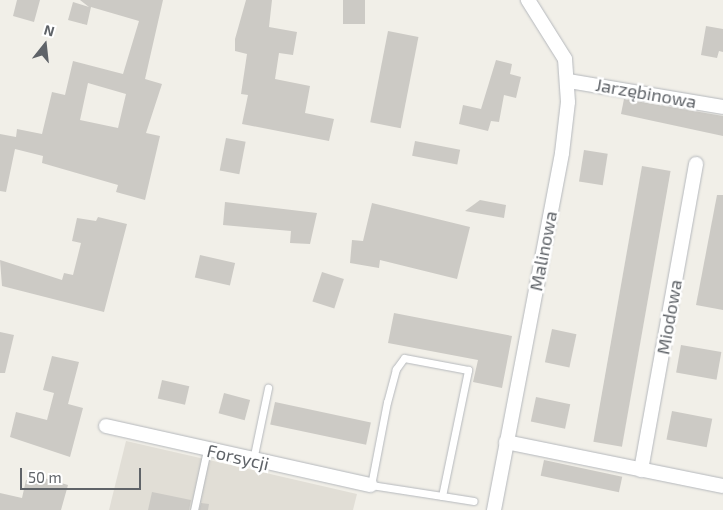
<!DOCTYPE html>
<meta charset="utf-8">
<style>
body{margin:0}
#map{position:relative;width:723px;height:510px;overflow:hidden;background:#f1efe8;font-family:"Exo 2",sans-serif}
div>[style]{position:absolute}
.education>*{inset:0;background:#e1ded6}
.building>*{inset:0;background:#cccac5;transform-origin:0 0}
.roads{filter:drop-shadow(0 0 1px #b5b8bc) drop-shadow(0 0 1px #b5b8bc)}
.service>*{height:7px;margin:-3.5px;padding:0 3.5px;transform-origin:3.5px;border-radius:3.5px;background:#fff}
.minor>*{height:14px;margin:-7px;padding:0 7px;transform-origin:7px;border-radius:7px;background:#fff}
span{translate:-50% -50%;white-space:nowrap;text-align:center;line-height:1.15;-webkit-text-stroke:5px #fff;paint-order:stroke}
.street-label{font-size:18px;color:#5f6368}
.north{position:absolute;left:20px;top:20px;width:50px;height:50px;-webkit-text-stroke:4px #fff;paint-order:stroke;rotate:16deg;font-size:14px;font-weight:700;line-height:20px;text-align:center;color:#5f6368}
.north::after{content:'';display:block;margin:auto;width:18px;height:22px;background:#5f6368;clip-path:polygon(50% 0,100% 100%,50% 72%,0 100%)}
.scale{position:absolute;left:20px;top:468px;width:121px;height:22px;box-sizing:border-box;border:2px solid #5f6368;border-top:0;padding-left:6px;font-size:15px;line-height:18px;white-space:nowrap;color:#5f6368;-webkit-text-stroke:4px #fff;paint-order:stroke}
</style>
<div id="map">
<div class="education">
<div style="clip-path:polygon(126px 441px,357px 494px,353px 510px,109px 510px)"></div>
</div>
<div class="building">
<div style="clip-path:polygon(17px 0,40px 0,34px 22px,13px 16px)"></div>
<div style="clip-path:polygon(evenodd,80px 0,163px 0,145px 79px,162px 84px,146px 133px,160px 136px,145px 200px,116px 192px,118px 185px,42px 163px,43px 156px,15px 149px,6px 192px,0 191px,0 134px,16px 137px,17px 129px,42px 134px,52px 92px,65px 95px,73px 61px,123px 74px,139px 21px,91px 7px,87px 25px,68px 20px,73px 2px,89px 7px,80px 0,88px 83px,126px 94px,118px 128px,80px 120px,88px 83px)"></div>
<div style="clip-path:polygon(246px 0,272px 0,269px 27px,297px 32px,293px 55px,279px 53px,275px 79px,310px 86px,305px 113px,334px 119px,329px 141px,242px 124px,248px 95px,241px 94px,247px 54px,235px 51px,235px 39px)"></div>
<div style="left:343px;top:0;width:22px;height:24px"></div>
<div style="clip-path:polygon(706px 26px,723px 29px,723px 52px,719px 51px,717px 58px,701px 55px)"></div>
<div style="left:388px;top:31px;width:31px;height:93px;rotate:11deg"></div>
<div style="clip-path:polygon(496px 60px,512px 64px,510px 74px,521px 77px,516px 98px,504px 95px,499px 122px,491px 121px,488px 131px,459px 124px,463px 105px,481px 109px)"></div>
<div style="clip-path:polygon(624px 99px,723px 116px,723px 136px,621px 114px)"></div>
<div style="left:226px;top:138px;width:20px;height:33px;rotate:11deg"></div>
<div style="left:415px;top:141px;width:46px;height:15px;rotate:11deg"></div>
<div style="left:584px;top:150px;width:24px;height:32px;rotate:9deg"></div>
<div style="left:642px;top:166px;width:29px;height:280px;rotate:10deg"></div>
<div style="clip-path:polygon(717px 195px,723px 195px,723px 310px,696px 305px)"></div>
<div style="clip-path:polygon(480px 200px,506px 205px,504px 218px,465px 211px)"></div>
<div style="clip-path:polygon(225px 202px,317px 213px,310px 244px,290px 243px,291px 231px,223px 225px)"></div>
<div style="clip-path:polygon(372px 203px,470px 227px,457px 279px,380px 260px,379px 268px,350px 263px,352px 240px,363px 241px)"></div>
<div style="clip-path:polygon(98px 217px,127px 224px,104px 312px,2px 286px,0 260px,62px 280px,64px 273px,73px 275px,81px 243px,72px 241px,77px 218px,96px 221px)"></div>
<div style="left:200px;top:255px;width:36px;height:23px;rotate:13deg"></div>
<div style="left:322px;top:272px;width:23px;height:31px;rotate:18deg"></div>
<div style="clip-path:polygon(394px 313px,512px 336px,502px 388px,473px 382px,478px 360px,388px 343px)"></div>
<div style="left:552px;top:329px;width:25px;height:34px;rotate:12deg"></div>
<div style="clip-path:polygon(0 332px,14px 335px,5px 373px,0 373px)"></div>
<div style="left:681px;top:345px;width:41px;height:28px;rotate:10deg"></div>
<div style="clip-path:polygon(52px 356px,79px 362px,68px 404px,83px 408px,70px 457px,10px 437px,16px 412px,47px 420px,54px 393px,43px 390px)"></div>
<div style="left:162px;top:380px;width:28px;height:19px;rotate:13deg"></div>
<div style="left:224px;top:393px;width:27px;height:21px;rotate:15deg"></div>
<div style="left:536px;top:397px;width:35px;height:25px;rotate:12deg"></div>
<div style="left:275px;top:402px;width:98px;height:23px;rotate:12deg"></div>
<div style="left:672px;top:411px;width:41px;height:29px;rotate:11deg"></div>
<div style="left:544px;top:460px;width:80px;height:16px;rotate:12deg"></div>
<div style="clip-path:polygon(44px 478px,68px 485px,61px 510px,0 510px,0 493px,22px 498px,26px 480px,42px 484px)"></div>
<div style="clip-path:polygon(152px 492px,191px 500px,189px 510px,148px 510px)"></div>
<div style="clip-path:polygon(201px 503px,209px 504px,208px 510px,199px 510px)"></div>
</div>
<div class="roads">
<div class="service">
<div style="left:253px;top:460px;width:74px;rotate:-78.2deg"></div>
<div style="left:442px;top:496px;width:129px;rotate:-78.3deg"></div>
<div style="left:468px;top:370px;width:65px;rotate:-169.4deg"></div>
<div style="left:404px;top:358px;width:14px;rotate:126deg"></div>
<div style="left:396px;top:369px;width:34px;rotate:105deg"></div>
<div style="left:387px;top:402px;width:85px;rotate:100.9deg"></div>
<div style="left:371px;top:485px;width:72px;rotate:8.8deg"></div>
<div style="left:442px;top:496px;width:32px;rotate:9deg"></div>
<div style="left:194px;top:510px;width:61px;rotate:-77.8deg"></div>
</div>
<div class="minor">
<div style="left:569px;top:81px;width:156px;rotate:9.6deg"></div>
<div style="left:106px;top:426px;width:271px;rotate:12.6deg"></div>
<div style="left:506px;top:442px;width:221px;rotate:11.5deg"></div>
<div style="left:641px;top:470px;width:311px;rotate:-79.8deg"></div>
<div style="left:494px;top:510px;width:363px;rotate:-79.2deg"></div>
<div style="left:562px;top:153px;width:51px;rotate:-83.3deg"></div>
<div style="left:568px;top:102px;width:43px;rotate:-94deg"></div>
<div style="left:565px;top:59px;width:70px;rotate:-122.1deg"></div>
</div>
</div>
<div class="street-label">
<span style="left:646px;top:93px;rotate:10deg">Jarzębinowa</span>
<span style="left:543px;top:251px;rotate:-79deg">Malinowa</span>
<span style="left:669px;top:317px;rotate:-80deg">Miodowa</span>
<span style="left:238px;top:457px;rotate:13deg">Forsycji</span>
</div>
<div class="north">N</div>
<div class="scale">50 m</div>
</div>
